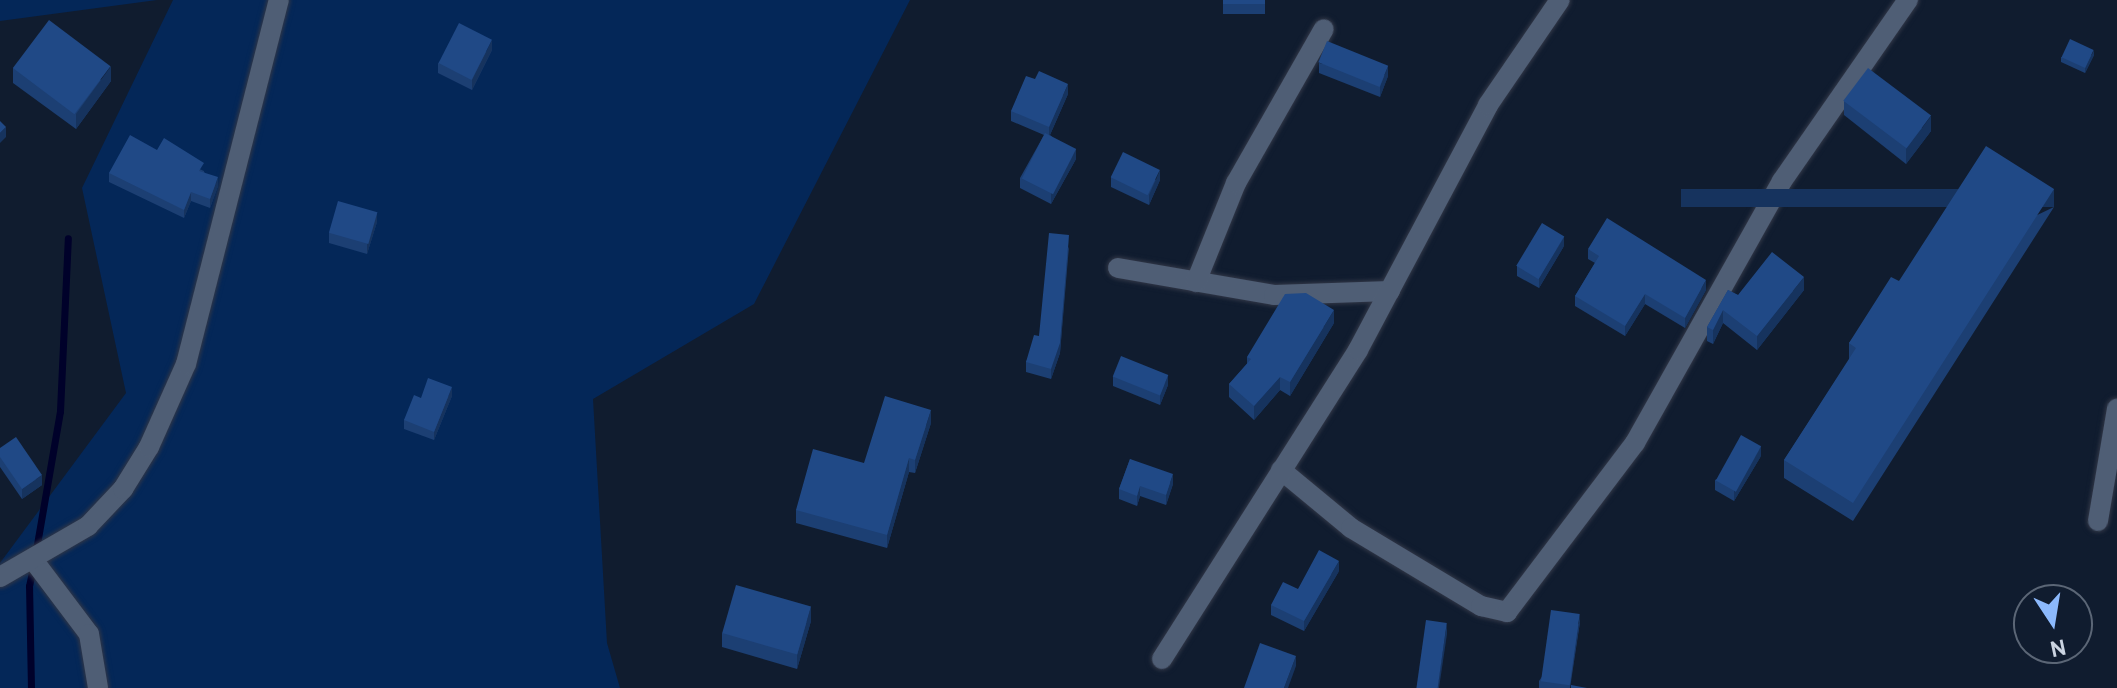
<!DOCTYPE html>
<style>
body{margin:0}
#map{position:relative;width:2117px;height:688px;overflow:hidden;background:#101c2f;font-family:Overpass,sans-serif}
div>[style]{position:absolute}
.green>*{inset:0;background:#042758}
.stream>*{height:7px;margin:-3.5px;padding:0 3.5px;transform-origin:3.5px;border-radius:3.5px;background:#00012a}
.roads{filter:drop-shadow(0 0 2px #313747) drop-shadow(0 0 2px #313747)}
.minor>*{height:20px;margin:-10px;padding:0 10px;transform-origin:10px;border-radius:10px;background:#4f5e75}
.wall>*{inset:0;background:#1c3f73;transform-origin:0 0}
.shaded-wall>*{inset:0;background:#16335e;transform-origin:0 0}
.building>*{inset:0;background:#204986;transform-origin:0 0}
span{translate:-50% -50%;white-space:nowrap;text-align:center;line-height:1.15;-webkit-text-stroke:8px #101c2f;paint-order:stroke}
.north{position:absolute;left:2013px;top:584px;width:80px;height:80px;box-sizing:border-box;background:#101c2f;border:2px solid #5b6676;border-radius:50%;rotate:168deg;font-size:22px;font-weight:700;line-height:32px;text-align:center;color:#cbd4e1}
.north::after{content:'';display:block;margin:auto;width:28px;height:36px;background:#8cb9fc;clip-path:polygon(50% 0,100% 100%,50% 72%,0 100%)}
</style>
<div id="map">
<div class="green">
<div style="clip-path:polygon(0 0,157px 0,0 21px)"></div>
<div style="clip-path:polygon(173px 0,910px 0,754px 304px,593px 399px,607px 643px,620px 688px,0 688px,0 563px,126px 393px,82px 188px)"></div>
</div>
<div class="stream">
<div style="left:36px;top:550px;width:141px;rotate:-80.2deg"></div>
<div style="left:60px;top:411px;width:173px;rotate:-87.4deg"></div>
<div style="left:31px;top:688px;width:102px;rotate:-91.1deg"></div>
<div style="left:29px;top:586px;width:19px;rotate:-78deg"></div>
</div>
<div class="roads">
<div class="minor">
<div style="left:1118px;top:268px;width:158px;rotate:9.8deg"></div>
<div style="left:1274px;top:295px;width:116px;rotate:-2deg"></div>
<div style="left:1196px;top:282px;width:107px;rotate:-68deg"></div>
<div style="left:1236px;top:183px;width:177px;rotate:-60.3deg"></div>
<div style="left:1281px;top:470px;width:91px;rotate:39.6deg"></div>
<div style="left:1351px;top:528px;width:152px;rotate:31deg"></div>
<div style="left:1481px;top:606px;width:27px;rotate:13deg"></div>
<div style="left:1507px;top:612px;width:212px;rotate:-52.9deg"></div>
<div style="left:1635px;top:443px;width:300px;rotate:-60.7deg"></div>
<div style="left:1782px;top:181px;width:221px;rotate:-55.2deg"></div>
<div style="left:2098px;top:521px;width:114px;rotate:-80.4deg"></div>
<div style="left:34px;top:561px;width:91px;rotate:53deg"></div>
<div style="left:89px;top:634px;width:55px;rotate:80.5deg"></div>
<div style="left:0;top:577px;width:102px;rotate:-30.1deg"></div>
<div style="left:88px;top:526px;width:51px;rotate:-46.6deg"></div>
<div style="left:123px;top:489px;width:49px;rotate:-58.2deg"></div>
<div style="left:149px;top:447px;width:91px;rotate:-66deg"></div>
<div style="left:186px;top:364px;width:376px;rotate:-75.7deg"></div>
<div style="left:1162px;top:659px;width:366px;rotate:-57.6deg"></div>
<div style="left:1358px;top:350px;width:277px;rotate:-62deg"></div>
<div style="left:1488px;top:105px;width:127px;rotate:-55.6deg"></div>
</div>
</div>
<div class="wall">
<div style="left:1223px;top:0;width:42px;height:14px"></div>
<div style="clip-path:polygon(492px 50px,472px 90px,438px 73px,438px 63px)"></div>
<div style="clip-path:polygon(2094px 55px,2085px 73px,2061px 62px,2061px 57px)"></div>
<div style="clip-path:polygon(1319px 63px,1388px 76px,1380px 97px,1319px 73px)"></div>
<div style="clip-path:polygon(13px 68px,111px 81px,76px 129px,13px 83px)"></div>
<div style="clip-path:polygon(1068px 94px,1050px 135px,1076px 159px,1051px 204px,1020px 188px,1020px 178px,1044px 135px,1011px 121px,1011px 111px)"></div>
<div style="clip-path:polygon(1844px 101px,1931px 131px,1906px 164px,1844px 115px)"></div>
<div style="clip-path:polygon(157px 150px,204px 171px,204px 172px,218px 186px,210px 208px,191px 201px,184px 218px,109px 182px,109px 173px)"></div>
<div style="clip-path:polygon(1111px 177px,1160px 180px,1149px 205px,1111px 187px)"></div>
<div style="clip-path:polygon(2054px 207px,1853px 521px,1784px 478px,1784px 460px,1849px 360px,1849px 343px,1899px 281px)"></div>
<div style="clip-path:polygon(377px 222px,367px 254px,329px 243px,329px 233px)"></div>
<div style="clip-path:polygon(1069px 246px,1060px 353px,1051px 379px,1026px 372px,1026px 362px,1039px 336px)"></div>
<div style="clip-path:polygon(1564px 246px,1539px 288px,1517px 276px,1517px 266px)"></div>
<div style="clip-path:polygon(1588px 249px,1706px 290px,1685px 328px,1645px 304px,1625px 336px,1575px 306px,1575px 296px,1595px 263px,1588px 259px)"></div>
<div style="clip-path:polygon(1728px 290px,1738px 295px,1804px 290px,1757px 350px,1723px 323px,1713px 344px,1707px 341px,1707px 327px)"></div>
<div style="clip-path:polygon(1334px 323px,1290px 396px,1280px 390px,1254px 420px,1229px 397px,1229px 384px,1247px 364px,1247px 357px)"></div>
<div style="clip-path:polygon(1113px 376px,1168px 385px,1160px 405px,1113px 386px)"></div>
<div style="clip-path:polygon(452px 396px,434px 440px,404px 429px,404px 420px,421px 398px)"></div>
<div style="clip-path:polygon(931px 423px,915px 473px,909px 472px,887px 548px,796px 523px,796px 510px,864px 463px)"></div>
<div style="clip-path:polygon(0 448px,42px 485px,22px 499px,0 467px)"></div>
<div style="clip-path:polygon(1761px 456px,1734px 501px,1715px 490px,1715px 480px)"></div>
<div style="clip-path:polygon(1130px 459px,1173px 484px,1166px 505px,1140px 496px,1137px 506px,1119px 499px,1119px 489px)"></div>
<div style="clip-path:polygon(1339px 571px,1304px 631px,1271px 615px,1271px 605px,1298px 589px)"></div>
<div style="clip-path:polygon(811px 621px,797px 669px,722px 647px,722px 633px)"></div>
<div style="clip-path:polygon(1580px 622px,1570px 688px,1539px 688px,1539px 681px)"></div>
</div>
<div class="shaded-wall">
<div style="clip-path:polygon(492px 40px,492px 50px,472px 90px,472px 80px)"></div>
<div style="clip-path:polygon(2094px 50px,2094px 55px,2085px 73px,2085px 68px)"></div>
<div style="clip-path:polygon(111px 66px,111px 81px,76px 129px,76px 114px)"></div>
<div style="clip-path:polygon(1388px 66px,1388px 76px,1380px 97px,1380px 87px)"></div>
<div style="clip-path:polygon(1068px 84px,1068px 94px,1049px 137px,1049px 127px)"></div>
<div style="clip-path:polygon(1931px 116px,1931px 131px,1906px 164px,1906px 149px)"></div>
<div style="clip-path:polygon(6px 127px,6px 137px,0 143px,0 133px)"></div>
<div style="clip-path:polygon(1076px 149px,1076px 159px,1051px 204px,1051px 194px)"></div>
<div style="clip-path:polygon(1160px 170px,1160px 180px,1149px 205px,1149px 195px)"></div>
<div style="clip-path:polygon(218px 177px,218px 186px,210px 208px,210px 199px)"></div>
<div style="left:2054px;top:189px;width:18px;height:373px;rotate:90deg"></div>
<div style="clip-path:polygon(191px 192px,191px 201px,184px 218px,184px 210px)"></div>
<div style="clip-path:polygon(377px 212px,377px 222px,367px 254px,367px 244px)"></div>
<div style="clip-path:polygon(1069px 235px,1060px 353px,1051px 379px,1051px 369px)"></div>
<div style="clip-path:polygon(1564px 236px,1564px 246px,1539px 288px,1539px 278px)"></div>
<div style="clip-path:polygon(1804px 277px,1804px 290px,1757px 350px,1757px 336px)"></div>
<div style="clip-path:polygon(1706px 280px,1706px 290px,1685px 328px,1685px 318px)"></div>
<div style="clip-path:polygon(1645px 294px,1645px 304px,1625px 336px,1625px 326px)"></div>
<div style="clip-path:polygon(1334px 310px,1334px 323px,1290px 396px,1290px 382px)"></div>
<div style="clip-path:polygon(1723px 310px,1723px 323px,1713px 344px,1713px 330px)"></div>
<div style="clip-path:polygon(1168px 375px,1168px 385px,1160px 405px,1160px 395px)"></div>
<div style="clip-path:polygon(1280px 377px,1280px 390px,1254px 420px,1254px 406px)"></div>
<div style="clip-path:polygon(452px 387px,452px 396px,434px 440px,434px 432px)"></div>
<div style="clip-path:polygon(931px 410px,931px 423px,915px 473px,915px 460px)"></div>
<div style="clip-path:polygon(1761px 446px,1761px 456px,1734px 501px,1734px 491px)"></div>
<div style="clip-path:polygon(909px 458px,909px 472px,887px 548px,887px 535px)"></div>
<div style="clip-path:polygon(1173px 474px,1173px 484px,1166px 505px,1166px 495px)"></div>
<div style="clip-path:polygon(42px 475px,42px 485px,22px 499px,22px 489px)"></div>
<div style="clip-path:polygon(1140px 486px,1140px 496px,1137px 506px,1137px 496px)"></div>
<div style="clip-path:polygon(1339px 561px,1339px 571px,1304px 631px,1304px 621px)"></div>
<div style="clip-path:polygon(811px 606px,811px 621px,797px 669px,797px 655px)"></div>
<div style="clip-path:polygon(1580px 614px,1580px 622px,1569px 688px)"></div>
<div style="clip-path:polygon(1447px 623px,1447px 634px,1439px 688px,1437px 688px)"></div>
<div style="clip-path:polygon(1296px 656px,1296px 666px,1288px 688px,1284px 688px)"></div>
</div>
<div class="building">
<div style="left:1223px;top:0;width:42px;height:4px"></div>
<div style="left:49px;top:20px;width:77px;height:60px;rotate:37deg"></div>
<div style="left:459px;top:23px;width:37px;height:45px;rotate:27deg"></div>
<div style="left:2070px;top:39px;width:26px;height:20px;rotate:25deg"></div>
<div style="left:1327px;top:41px;width:66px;height:23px;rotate:22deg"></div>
<div style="left:1868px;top:68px;width:79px;height:41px;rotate:37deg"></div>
<div style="clip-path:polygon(1039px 71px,1068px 84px,1049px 127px,1011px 111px,1026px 76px,1035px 79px)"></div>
<div style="clip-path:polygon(0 121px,6px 127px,0 133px)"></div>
<div style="left:1045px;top:133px;width:35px;height:51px;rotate:27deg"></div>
<div style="clip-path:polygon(130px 135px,157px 150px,164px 138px,204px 163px,199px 171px,218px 177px,210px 199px,191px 192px,184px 210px,109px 173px)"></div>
<div style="clip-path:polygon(1986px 146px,2054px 189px,1853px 503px,1784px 460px,1856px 348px,1849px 343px,1891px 277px,1899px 281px)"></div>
<div style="left:1123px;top:152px;width:41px;height:28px;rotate:26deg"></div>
<div style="left:338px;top:201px;width:41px;height:33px;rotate:16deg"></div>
<div style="clip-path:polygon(1607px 218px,1706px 280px,1685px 318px,1645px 294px,1625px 326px,1575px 296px,1599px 256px,1588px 249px)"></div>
<div style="left:1542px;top:223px;width:26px;height:50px;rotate:31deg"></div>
<div style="clip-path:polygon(1049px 233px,1069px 235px,1060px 343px,1051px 369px,1026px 362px,1034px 335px,1039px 336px)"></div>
<div style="clip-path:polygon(1772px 252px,1804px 277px,1757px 336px,1723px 310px,1713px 330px,1707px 327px,1728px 290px,1738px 295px)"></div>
<div style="clip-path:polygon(1306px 293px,1334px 310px,1290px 382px,1280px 377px,1254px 406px,1229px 384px,1251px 359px,1247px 357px,1285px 294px)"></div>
<div style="left:1121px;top:356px;width:51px;height:22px;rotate:22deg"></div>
<div style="clip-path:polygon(428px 378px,452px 387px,434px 432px,404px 420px,414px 395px,421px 398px)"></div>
<div style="clip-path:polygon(885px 396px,931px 410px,915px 460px,909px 458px,887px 535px,796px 510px,813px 449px,864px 463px)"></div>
<div style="left:1741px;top:435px;width:23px;height:52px;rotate:29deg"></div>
<div style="clip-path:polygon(16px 437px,42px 475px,22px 489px,0 457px,0 448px)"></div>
<div style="clip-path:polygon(1130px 459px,1173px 474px,1166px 495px,1140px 486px,1137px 496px,1119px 489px)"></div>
<div style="clip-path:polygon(1319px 550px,1339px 561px,1304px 621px,1271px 605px,1283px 582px,1298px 589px)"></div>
<div style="left:736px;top:585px;width:78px;height:50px;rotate:16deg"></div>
<div style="left:1551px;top:610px;width:29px;height:72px;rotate:8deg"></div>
<div style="left:1426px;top:620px;width:21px;height:69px;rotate:8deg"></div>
<div style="clip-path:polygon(1260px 643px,1296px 656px,1284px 688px,1244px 688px)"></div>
<div style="clip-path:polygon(1571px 685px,1587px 688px,1571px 688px)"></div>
</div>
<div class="north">N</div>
</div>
